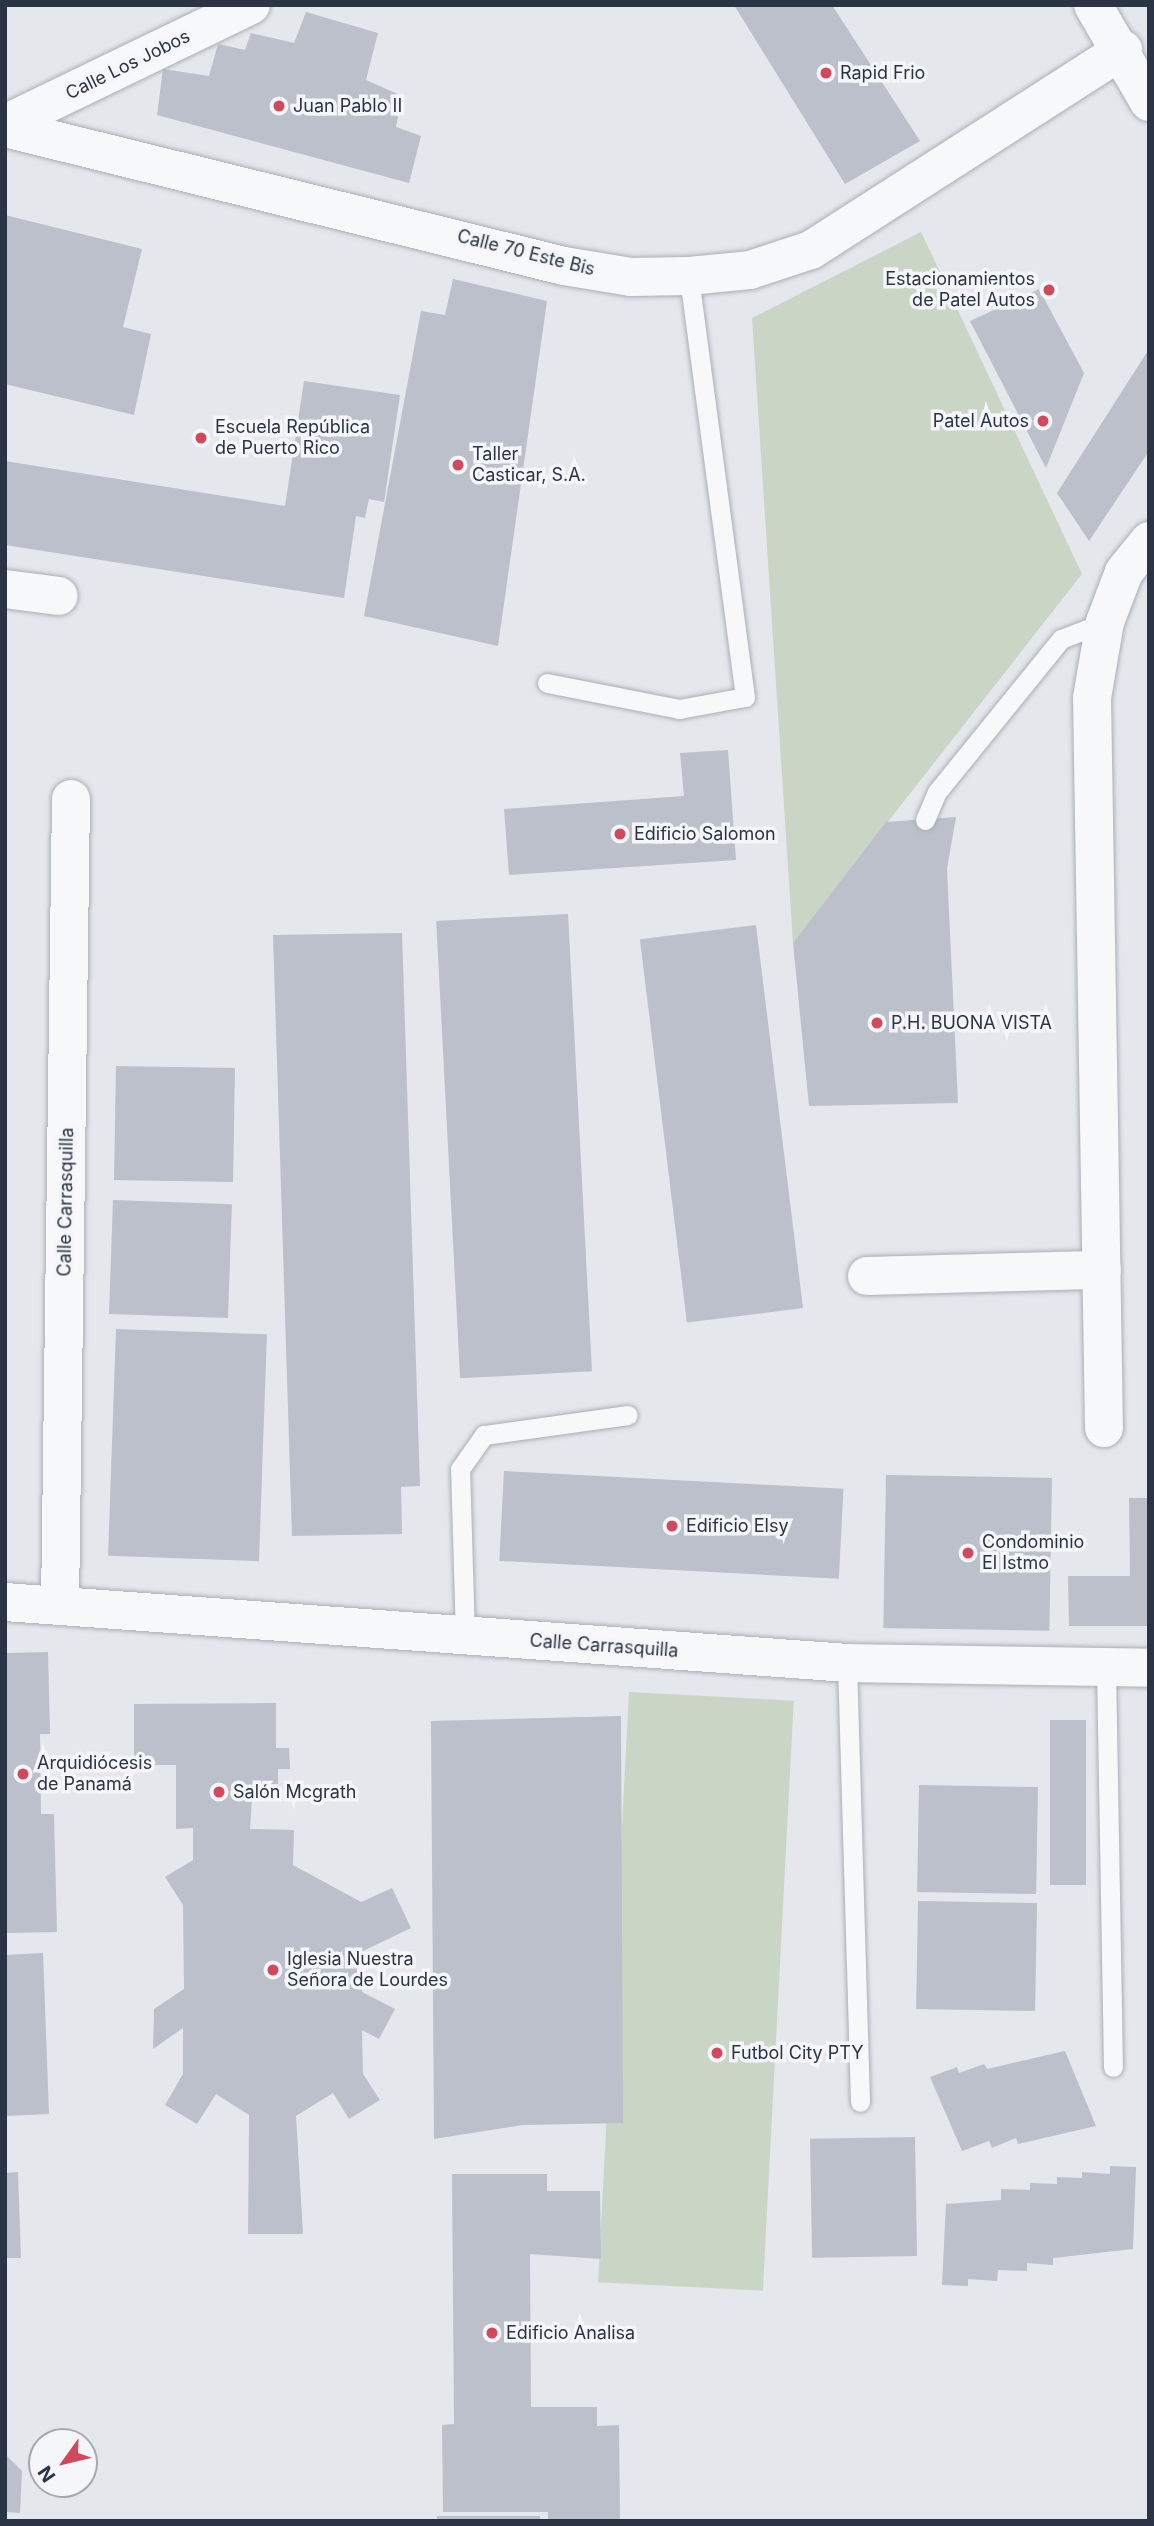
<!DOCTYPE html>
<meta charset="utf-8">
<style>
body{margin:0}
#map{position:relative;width:1154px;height:2526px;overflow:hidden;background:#e4e7ec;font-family:Inter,sans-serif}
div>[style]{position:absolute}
.green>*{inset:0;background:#c9d6c5;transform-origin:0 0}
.building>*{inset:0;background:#bbc0ca;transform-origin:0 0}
.roads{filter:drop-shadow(0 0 2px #a9aeb7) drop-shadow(0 0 2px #a9aeb7)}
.lane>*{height:19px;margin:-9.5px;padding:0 9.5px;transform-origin:9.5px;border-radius:9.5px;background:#f7f8fa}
.street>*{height:38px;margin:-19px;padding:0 19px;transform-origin:19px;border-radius:19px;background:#f7f8fa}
.dots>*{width:19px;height:19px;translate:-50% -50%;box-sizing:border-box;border:4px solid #f4f6f9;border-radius:50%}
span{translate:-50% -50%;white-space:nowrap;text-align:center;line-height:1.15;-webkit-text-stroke:7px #f4f6f9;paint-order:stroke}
.street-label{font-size:18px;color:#2b3445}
.poi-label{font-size:18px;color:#2b3445}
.left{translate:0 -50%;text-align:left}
.right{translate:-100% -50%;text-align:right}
.frame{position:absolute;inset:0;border:7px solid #2b3445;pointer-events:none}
.north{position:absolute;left:28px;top:2428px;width:70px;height:70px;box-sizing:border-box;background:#f4f6f9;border:2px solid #a4a8b1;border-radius:50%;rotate:236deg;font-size:19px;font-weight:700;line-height:28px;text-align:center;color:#2b3445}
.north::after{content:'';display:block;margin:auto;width:24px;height:32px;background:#d1495b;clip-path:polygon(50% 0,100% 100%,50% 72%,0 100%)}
</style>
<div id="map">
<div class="green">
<div style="clip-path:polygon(921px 232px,1082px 574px,793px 943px,752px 318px)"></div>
<div style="left:629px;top:1692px;width:165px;height:591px;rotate:3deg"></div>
</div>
<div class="building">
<div style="clip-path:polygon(734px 5px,832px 5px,920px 141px,845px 184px)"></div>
<div style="clip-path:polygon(306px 12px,378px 33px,366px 80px,402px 96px,396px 127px,421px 136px,409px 183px,157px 115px,163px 69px,209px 76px,218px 44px,245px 50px,251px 33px,294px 43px)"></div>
<div style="clip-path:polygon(5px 215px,142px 249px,123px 327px,151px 334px,134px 415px,5px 384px)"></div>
<div style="clip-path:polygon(453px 279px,547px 301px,498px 646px,364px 616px,421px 311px,445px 315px)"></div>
<div style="clip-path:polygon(1039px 289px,1084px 373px,1046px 468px,970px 321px)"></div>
<div style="clip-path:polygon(1149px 349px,1149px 451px,1089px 541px,1057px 493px)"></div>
<div style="clip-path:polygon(304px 381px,400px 395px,384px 502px,369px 499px,365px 518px,356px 516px,344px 598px,5px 545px,5px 461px,285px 506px)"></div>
<div style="clip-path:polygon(728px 750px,736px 860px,509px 875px,504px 809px,684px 796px,680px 753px)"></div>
<div style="clip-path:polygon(956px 817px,947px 869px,958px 1103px,809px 1106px,793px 943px,886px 822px)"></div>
<div style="left:568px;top:914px;width:458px;height:132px;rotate:87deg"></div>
<div style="left:756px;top:925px;width:386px;height:117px;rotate:83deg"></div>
<div style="clip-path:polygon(402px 933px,420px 1486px,401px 1487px,402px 1534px,292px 1536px,273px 935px)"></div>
<div style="left:116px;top:1066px;width:119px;height:114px;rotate:1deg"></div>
<div style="left:113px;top:1200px;width:119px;height:114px;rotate:2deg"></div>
<div style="left:116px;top:1329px;width:151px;height:227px;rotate:2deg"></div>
<div style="left:504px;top:1471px;width:340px;height:90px;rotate:3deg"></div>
<div style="left:886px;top:1475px;width:166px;height:153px;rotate:1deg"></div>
<div style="clip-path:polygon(1129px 1498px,1149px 1498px,1149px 1626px,1069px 1626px,1068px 1576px,1130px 1576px)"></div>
<div style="clip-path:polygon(48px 1652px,50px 1734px,40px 1734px,41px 1814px,54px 1814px,57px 1932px,5px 1933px,5px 1653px)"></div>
<div style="clip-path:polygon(276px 1703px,276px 1748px,289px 1748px,290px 1769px,278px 1769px,278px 1784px,262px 1784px,262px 1800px,252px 1799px,250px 1829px,294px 1830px,293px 1865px,361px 1902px,392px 1888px,411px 1928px,361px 1952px,362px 1992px,395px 2009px,379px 2039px,362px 2030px,363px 2074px,380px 2100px,349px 2119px,333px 2093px,296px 2116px,303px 2234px,248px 2234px,249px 2115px,216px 2094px,197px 2124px,165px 2105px,183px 2074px,183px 2028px,153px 2049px,154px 2009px,184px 1989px,183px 1905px,165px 1877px,193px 1860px,193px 1828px,176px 1829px,176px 1765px,134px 1765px,134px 1704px)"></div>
<div style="clip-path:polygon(621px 1716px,623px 2123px,523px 2125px,434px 2139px,431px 1721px)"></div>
<div style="left:1086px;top:1720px;width:165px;height:36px;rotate:90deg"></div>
<div style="left:919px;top:1785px;width:119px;height:107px;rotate:1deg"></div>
<div style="left:918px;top:1901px;width:119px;height:108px;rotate:1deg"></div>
<div style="clip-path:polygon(43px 1953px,49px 2114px,5px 2116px,5px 1955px)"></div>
<div style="clip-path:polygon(1065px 2051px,1096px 2126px,1018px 2144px,1016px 2138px,992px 2148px,989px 2141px,962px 2151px,930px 2077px,957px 2067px,959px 2073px,984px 2064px,987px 2069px)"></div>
<div style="left:915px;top:2137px;width:119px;height:105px;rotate:89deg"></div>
<div style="clip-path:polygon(1110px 2166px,1136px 2167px,1133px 2249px,1053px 2258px,1053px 2265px,1027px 2263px,1027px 2271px,998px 2270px,997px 2281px,968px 2279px,968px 2286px,942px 2285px,946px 2204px,1001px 2200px,1001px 2189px,1030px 2190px,1030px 2183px,1057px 2184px,1057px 2177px,1082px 2178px,1082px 2172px,1110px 2174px)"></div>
<div style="clip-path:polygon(18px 2172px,21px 2258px,5px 2258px,5px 2173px)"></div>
<div style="clip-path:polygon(452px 2174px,547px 2174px,547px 2191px,600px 2191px,601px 2259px,530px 2254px,531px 2407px,597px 2407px,597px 2426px,619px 2425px,620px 2521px,548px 2521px,548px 2512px,443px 2512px,442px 2425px,454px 2424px)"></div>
<div style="clip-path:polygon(5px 2454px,22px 2471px,20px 2513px,5px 2512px)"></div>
<div style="left:437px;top:2516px;width:103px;height:5px"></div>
</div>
<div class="roads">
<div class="lane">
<div style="left:547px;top:683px;width:135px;rotate:11.1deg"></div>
<div style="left:679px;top:709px;width:67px;rotate:-10.3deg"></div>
<div style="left:745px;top:697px;width:425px;rotate:-97.6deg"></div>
<div style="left:925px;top:820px;width:30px;rotate:-67deg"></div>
<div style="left:937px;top:792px;width:197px;rotate:-51deg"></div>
<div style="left:1061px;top:639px;width:47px;rotate:-21.1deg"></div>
<div style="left:465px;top:1636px;width:167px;rotate:-91.7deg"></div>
<div style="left:460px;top:1469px;width:42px;rotate:-54.8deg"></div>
<div style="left:484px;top:1435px;width:145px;rotate:-7.9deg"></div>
<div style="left:847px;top:1663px;width:439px;rotate:88.3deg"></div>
<div style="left:1106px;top:1667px;width:400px;rotate:89deg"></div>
</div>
<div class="street">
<div style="left:1093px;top:5px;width:112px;rotate:60deg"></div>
<div style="left:5px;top:124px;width:273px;rotate:-25.8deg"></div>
<div style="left:5px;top:128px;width:576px;rotate:13.87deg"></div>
<div style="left:564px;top:266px;width:68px;rotate:9.3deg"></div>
<div style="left:631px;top:277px;width:58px;rotate:-1deg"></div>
<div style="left:689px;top:276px;width:61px;rotate:-5.6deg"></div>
<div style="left:750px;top:270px;width:64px;rotate:-18.2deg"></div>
<div style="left:811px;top:250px;width:371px;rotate:-32.7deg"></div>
<div style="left:5px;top:589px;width:54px;rotate:7.4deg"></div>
<div style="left:867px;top:1276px;width:235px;rotate:-1.5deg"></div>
<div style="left:1104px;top:1428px;width:730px;rotate:-90.94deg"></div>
<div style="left:1092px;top:698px;width:77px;rotate:-80.3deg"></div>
<div style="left:1105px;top:622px;width:53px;rotate:-69.2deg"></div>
<div style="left:1124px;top:572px;width:40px;rotate:-51deg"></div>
<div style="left:5px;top:1602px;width:844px;rotate:4.14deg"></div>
<div style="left:847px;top:1663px;width:302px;rotate:0.9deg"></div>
<div style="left:60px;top:1606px;width:807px;rotate:-89.22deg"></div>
</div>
</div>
<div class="dots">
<div style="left:826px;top:73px;background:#d1495b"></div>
<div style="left:279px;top:106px;background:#d1495b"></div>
<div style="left:1049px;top:290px;background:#d1495b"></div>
<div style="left:1043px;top:421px;background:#d1495b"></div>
<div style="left:201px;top:438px;background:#d1495b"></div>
<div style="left:458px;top:465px;background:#d1495b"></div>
<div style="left:620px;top:834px;background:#d1495b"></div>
<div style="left:877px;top:1023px;background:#d1495b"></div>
<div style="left:672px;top:1526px;background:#d1495b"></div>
<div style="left:968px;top:1553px;background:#d1495b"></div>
<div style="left:23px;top:1774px;background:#d1495b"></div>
<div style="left:219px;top:1792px;background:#d1495b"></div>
<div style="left:273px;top:1970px;background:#d1495b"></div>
<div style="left:717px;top:2053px;background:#d1495b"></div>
<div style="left:492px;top:2333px;background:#d1495b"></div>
</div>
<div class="street-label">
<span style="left:128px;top:65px;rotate:-26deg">Calle Los Jobos</span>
<span style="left:526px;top:253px;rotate:14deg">Calle 70 Este Bis</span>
<span style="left:66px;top:1202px;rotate:-89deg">Calle Carrasquilla</span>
<span style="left:604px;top:1646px;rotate:4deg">Calle Carrasquilla</span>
</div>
<div class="poi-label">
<span class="left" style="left:840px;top:73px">Rapid Frio</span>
<span class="left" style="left:293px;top:106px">Juan Pablo II</span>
<span class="right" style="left:1035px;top:290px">Estacionamientos<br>de Patel Autos</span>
<span class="right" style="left:1029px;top:421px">Patel Autos</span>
<span class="left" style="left:215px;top:438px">Escuela República<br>de Puerto Rico</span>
<span class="left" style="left:472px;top:465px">Taller<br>Casticar, S.A.</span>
<span class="left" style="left:634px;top:834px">Edificio Salomon</span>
<span class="left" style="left:891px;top:1023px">P.H. BUONA VISTA</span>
<span class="left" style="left:686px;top:1526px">Edificio Elsy</span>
<span class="left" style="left:982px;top:1553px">Condominio<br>El Istmo</span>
<span class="left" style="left:37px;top:1774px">Arquidiócesis<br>de Panamá</span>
<span class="left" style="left:233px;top:1792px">Salón Mcgrath</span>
<span class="left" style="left:287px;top:1970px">Iglesia Nuestra<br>Señora de Lourdes</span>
<span class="left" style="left:731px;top:2053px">Futbol City PTY</span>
<span class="left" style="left:506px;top:2333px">Edificio Analisa</span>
</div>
<div class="frame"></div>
<div class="north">N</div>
</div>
